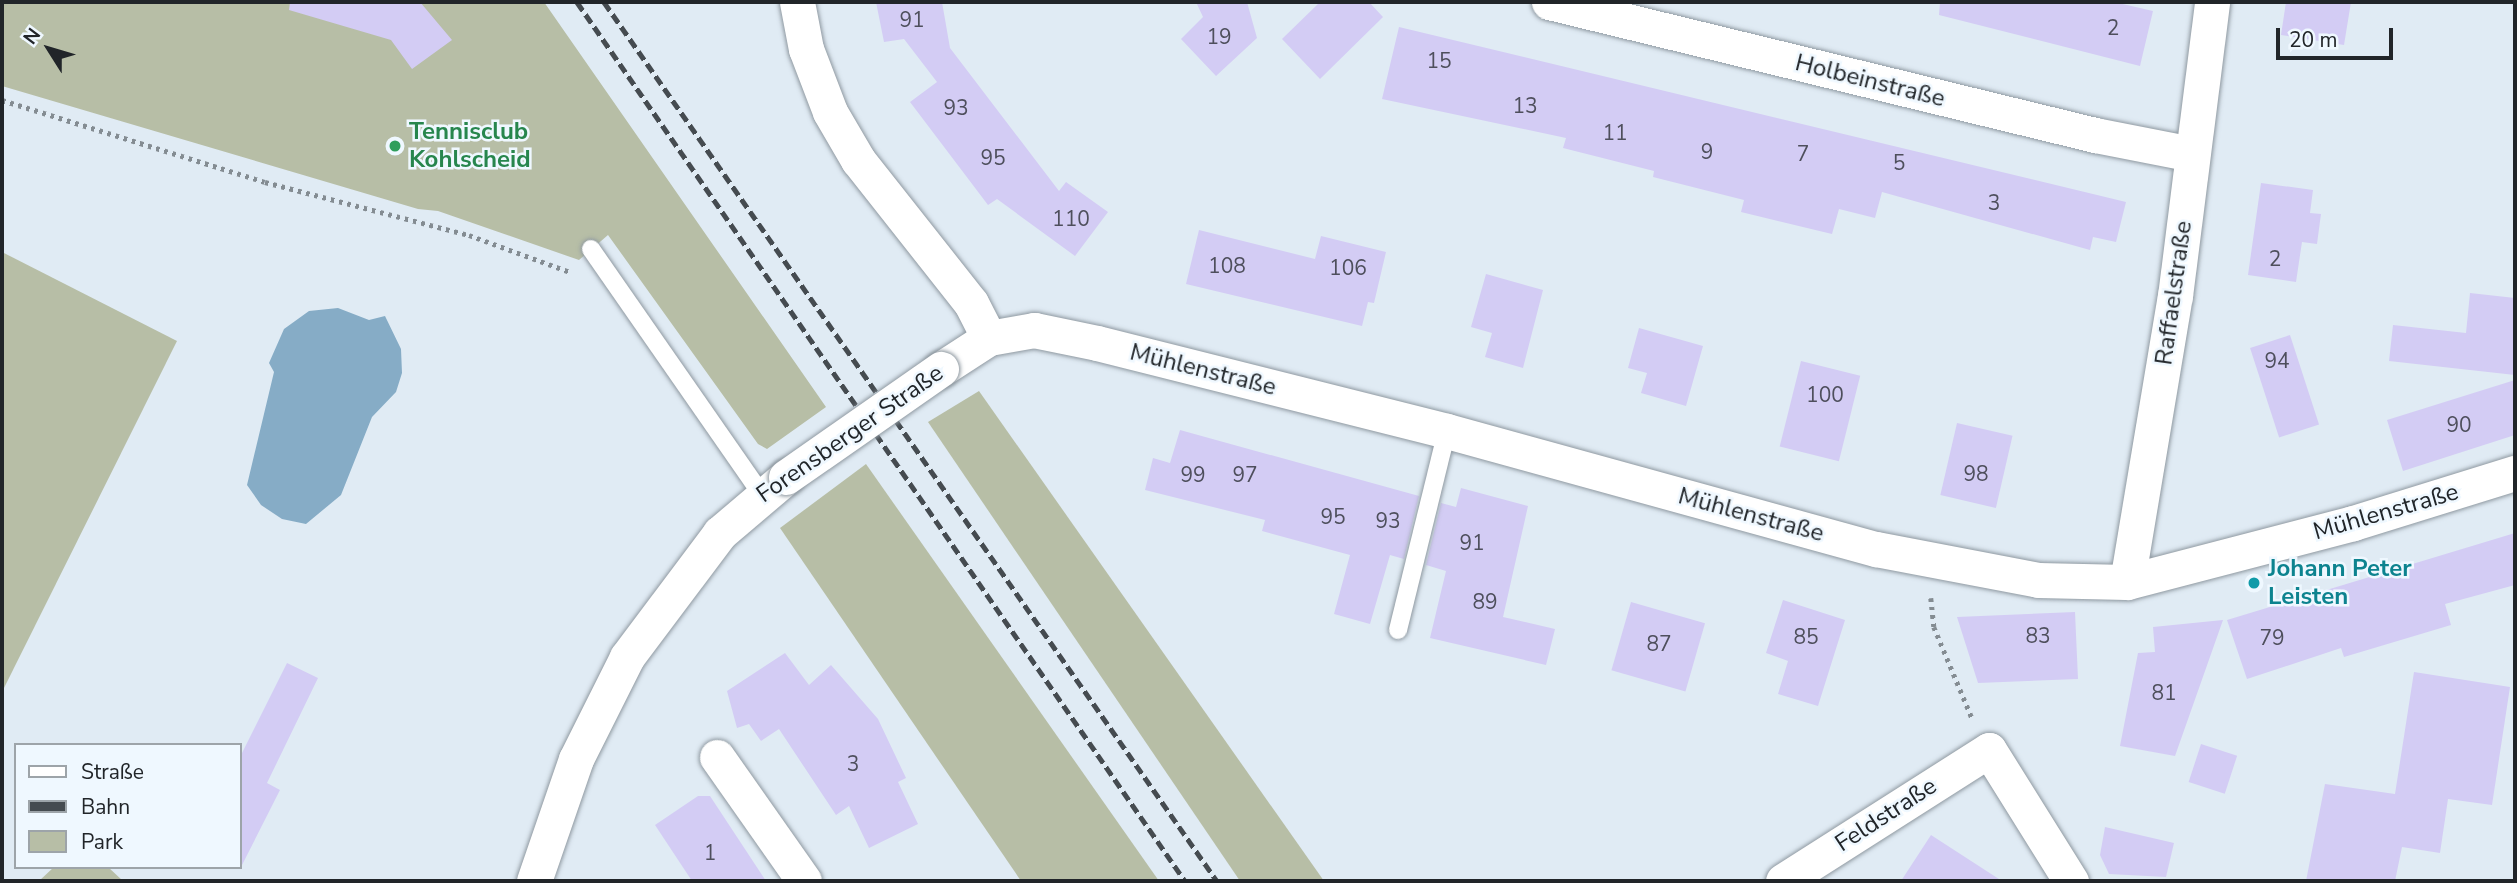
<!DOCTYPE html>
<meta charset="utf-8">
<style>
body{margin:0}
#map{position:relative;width:2517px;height:883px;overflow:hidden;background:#e0ebf4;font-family:"Nunito Sans",sans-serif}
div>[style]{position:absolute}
.green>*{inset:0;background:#b7bea6}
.water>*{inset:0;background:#86acc6}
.building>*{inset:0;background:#d3ccf4;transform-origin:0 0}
.path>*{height:4.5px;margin-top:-2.25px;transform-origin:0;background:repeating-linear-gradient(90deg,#848c92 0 3.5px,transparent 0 8.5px)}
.roads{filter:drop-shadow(0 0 2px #8f99a1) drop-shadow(0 0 2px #8f99a1)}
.lane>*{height:18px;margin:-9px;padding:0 9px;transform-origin:9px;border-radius:9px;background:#fff}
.street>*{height:35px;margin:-17.5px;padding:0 17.5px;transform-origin:17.5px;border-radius:17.5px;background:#fff}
.rail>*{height:5px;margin-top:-2.5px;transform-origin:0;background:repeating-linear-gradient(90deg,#454b50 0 10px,transparent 0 15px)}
.bridges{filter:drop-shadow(0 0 2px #8f99a1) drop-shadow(0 0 2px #8f99a1)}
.street-bridge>*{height:35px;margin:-17.5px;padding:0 17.5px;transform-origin:17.5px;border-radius:17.5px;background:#fff}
.dots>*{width:19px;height:19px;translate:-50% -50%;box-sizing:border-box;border:4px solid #eff8ff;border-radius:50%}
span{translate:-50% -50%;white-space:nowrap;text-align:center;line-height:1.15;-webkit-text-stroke:5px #eff8ff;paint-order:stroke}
.number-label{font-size:21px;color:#4e4f5c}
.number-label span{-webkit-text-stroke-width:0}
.street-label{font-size:24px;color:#212529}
.leisure-label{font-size:24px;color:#27864d;font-weight:700}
.left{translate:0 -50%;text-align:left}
.culture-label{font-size:24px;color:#0d838f;font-weight:700}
.frame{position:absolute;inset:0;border:4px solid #212529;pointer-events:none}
.legend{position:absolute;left:14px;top:743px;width:228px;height:126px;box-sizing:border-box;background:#eff8ff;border:2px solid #9da4a9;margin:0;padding:9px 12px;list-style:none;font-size:21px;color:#212529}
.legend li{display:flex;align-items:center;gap:14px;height:35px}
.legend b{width:35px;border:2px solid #9da4a9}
.north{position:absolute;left:14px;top:14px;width:70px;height:70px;-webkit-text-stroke:5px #eff8ff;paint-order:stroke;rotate:307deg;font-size:19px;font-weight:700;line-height:28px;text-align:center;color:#212529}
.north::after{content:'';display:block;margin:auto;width:24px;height:32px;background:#212529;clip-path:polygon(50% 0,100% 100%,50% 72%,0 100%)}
.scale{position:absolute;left:2276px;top:28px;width:117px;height:32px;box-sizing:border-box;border:4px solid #212529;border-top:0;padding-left:9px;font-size:21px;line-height:24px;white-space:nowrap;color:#212529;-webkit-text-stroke:5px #eff8ff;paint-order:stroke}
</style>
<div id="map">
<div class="green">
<div style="clip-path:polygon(2px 2px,544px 2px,826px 407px,767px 449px,758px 444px,608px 235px,579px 260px,438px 211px,418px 209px,2px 86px)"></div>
<div style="clip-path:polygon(2px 252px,177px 341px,2px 692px)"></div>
<div style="clip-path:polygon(979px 391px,1324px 881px,1240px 881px,928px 422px)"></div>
<div style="clip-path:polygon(866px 464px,1159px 881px,1021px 881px,780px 528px)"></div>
<div style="clip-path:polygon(54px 867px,108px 867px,123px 881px,39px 881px)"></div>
</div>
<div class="water">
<div style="clip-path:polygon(338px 308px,369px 320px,385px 316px,401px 349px,402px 373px,396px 392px,372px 417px,341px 495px,306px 524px,282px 519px,261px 505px,247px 485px,274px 372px,269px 363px,284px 329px,309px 311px)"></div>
</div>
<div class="building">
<div style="clip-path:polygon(290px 2px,420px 2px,452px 40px,412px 69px,391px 40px,289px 10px)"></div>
<div style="clip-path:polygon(876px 2px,942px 2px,950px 48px,1059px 191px,1066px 182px,1108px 212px,1075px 256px,997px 199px,988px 205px,910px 102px,937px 82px,904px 39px,884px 42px)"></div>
<div style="clip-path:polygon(1196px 2px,1247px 2px,1257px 38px,1216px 76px,1181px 39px,1203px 17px)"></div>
<div style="clip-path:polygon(1320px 2px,1369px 2px,1383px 17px,1320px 79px,1282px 39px)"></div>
<div style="clip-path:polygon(1940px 2px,2114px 2px,2153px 11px,2140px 66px,1939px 15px)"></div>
<div style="clip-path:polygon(2286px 2px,2351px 2px,2344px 45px,2281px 35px)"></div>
<div style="clip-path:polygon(1399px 27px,2126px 202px,2116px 242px,2093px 237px,2090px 250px,1882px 192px,1875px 218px,1839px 209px,1832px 234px,1741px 212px,1744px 200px,1653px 177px,1654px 171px,1563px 148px,1566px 138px,1382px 99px)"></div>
<div style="clip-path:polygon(2261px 183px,2313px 190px,2310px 213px,2321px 214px,2317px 244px,2302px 242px,2296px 282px,2248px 275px)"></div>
<div style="clip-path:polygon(1199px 230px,1315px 259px,1321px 236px,1386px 252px,1374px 303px,1368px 302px,1362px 326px,1186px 284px)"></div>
<div style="clip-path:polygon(1486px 274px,1543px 290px,1523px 368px,1485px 357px,1492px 333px,1471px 327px)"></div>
<div style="clip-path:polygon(2470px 293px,2515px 298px,2515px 375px,2389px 361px,2393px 325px,2466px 333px)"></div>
<div style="clip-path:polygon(1639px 328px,1703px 346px,1686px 406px,1641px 393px,1647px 373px,1628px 368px)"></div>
<div style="left:2290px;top:335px;width:94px;height:42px;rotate:72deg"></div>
<div style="left:1801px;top:361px;width:61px;height:88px;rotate:14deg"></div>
<div style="clip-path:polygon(2515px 380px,2515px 435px,2403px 471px,2387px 420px)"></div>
<div style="left:1957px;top:423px;width:57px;height:74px;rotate:13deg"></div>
<div style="clip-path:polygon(1180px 430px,1419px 496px,1404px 559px,1390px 555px,1370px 624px,1334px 614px,1350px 555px,1262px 531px,1265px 520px,1145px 490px,1153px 458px,1170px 463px)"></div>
<div style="clip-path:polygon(1461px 488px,1528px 506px,1503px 617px,1555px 629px,1546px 665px,1430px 638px,1446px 571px,1426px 565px,1441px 503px,1456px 507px)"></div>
<div style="clip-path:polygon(2515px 533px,2515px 585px,2445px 604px,2451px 625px,2344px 657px,2341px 648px,2247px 679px,2227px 620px)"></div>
<div style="clip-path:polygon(1783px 600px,1845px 620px,1818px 706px,1778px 694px,1788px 661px,1766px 653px)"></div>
<div style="left:1631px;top:602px;width:77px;height:71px;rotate:16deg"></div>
<div style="clip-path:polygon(2075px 612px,2078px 679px,1978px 683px,1957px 617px)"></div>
<div style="clip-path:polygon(2223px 620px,2175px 756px,2120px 746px,2138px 653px,2155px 652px,2153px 627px)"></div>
<div style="clip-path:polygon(785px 653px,809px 685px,831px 665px,878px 719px,906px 778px,898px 782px,918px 824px,869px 848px,849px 806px,836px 815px,779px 729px,761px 741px,749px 724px,737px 728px,727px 691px)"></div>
<div style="clip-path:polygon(287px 663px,318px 678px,267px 783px,280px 790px,240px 869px,240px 757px)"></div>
<div style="clip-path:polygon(2414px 672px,2510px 687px,2492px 805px,2448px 799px,2440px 853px,2402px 847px,2395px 881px,2306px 881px,2325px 784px,2395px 794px)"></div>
<div style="left:2201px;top:744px;width:38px;height:40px;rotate:18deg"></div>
<div style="clip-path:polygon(698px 796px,710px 796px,766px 881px,692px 881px,655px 825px)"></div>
<div style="clip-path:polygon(2105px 827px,2174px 843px,2166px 877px,2109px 874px,2100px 855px)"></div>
<div style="clip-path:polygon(1931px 835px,2002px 881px,1901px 881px)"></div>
</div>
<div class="path">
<div style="left:2px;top:100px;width:275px;rotate:17.3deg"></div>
<div style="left:265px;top:182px;width:211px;rotate:14.6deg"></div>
<div style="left:469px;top:235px;width:108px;rotate:20.1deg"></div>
<div style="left:1931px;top:598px;width:29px;rotate:84deg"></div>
<div style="left:1934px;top:627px;width:99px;rotate:67.3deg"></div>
</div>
<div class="roads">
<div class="lane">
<div style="left:591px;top:249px;width:300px;rotate:55.2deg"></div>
<div style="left:1398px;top:630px;width:205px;rotate:-76.2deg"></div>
</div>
<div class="street">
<div style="left:797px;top:2px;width:48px;rotate:79.2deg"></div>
<div style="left:806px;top:49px;width:67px;rotate:69.1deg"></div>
<div style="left:830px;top:112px;width:56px;rotate:59.7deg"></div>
<div style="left:858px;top:160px;width:182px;rotate:51.7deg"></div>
<div style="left:971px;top:303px;width:39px;rotate:63deg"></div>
<div style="left:1549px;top:2px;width:562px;rotate:13.69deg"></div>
<div style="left:2095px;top:135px;width:99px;rotate:11.1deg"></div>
<div style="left:941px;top:369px;width:57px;rotate:-32.9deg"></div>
<div style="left:989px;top:338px;width:46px;rotate:-10.1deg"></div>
<div style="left:1034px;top:330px;width:64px;rotate:11.7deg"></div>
<div style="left:1097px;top:343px;width:361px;rotate:14.1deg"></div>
<div style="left:1447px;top:431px;width:445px;rotate:15.4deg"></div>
<div style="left:1876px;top:549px;width:165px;rotate:10.8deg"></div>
<div style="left:2038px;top:580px;width:89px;rotate:1.3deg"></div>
<div style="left:2127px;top:582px;width:234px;rotate:-14.6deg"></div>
<div style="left:2353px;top:523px;width:170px;rotate:-17.2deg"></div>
<div style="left:2127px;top:582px;width:290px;rotate:-80.5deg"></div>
<div style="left:2175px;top:296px;width:296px;rotate:-82.8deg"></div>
<div style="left:717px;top:757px;width:151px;rotate:54.9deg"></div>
<div style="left:534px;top:881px;width:129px;rotate:-71deg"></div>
<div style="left:576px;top:759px;width:114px;rotate:-63.4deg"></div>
<div style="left:627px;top:657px;width:155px;rotate:-53.1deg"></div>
<div style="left:720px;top:533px;width:87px;rotate:-40.3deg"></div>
<div style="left:1783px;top:881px;width:244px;rotate:-32.5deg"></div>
<div style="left:1989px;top:750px;width:155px;rotate:58deg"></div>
</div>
</div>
<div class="rail">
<div style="left:577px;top:2px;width:1069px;rotate:55.33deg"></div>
<div style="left:604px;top:2px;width:1072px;rotate:55.11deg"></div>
</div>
<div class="bridges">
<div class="street-bridge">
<div style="left:786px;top:477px;width:189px;rotate:-34.9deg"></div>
</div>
</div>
<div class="dots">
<div style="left:395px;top:146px;background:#2e9e5b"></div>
<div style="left:2254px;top:583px;background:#0f9aa8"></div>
</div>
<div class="number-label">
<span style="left:912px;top:20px">91</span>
<span style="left:2113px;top:28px">2</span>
<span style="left:1219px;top:37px">19</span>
<span style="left:1439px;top:61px">15</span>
<span style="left:1525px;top:106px">13</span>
<span style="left:956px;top:108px">93</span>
<span style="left:1615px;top:133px">11</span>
<span style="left:1707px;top:152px">9</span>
<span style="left:1803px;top:154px">7</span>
<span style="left:993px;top:158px">95</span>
<span style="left:1899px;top:163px">5</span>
<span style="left:1994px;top:203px">3</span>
<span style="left:1071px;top:219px">110</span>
<span style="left:2275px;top:259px">2</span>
<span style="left:1227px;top:266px">108</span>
<span style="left:1348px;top:268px">106</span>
<span style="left:2277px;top:361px">94</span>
<span style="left:1825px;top:395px">100</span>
<span style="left:2459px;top:425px">90</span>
<span style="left:1976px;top:474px">98</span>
<span style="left:1193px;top:475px">99</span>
<span style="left:1245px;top:475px">97</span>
<span style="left:1333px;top:517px">95</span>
<span style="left:1388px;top:521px">93</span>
<span style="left:1472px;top:543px">91</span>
<span style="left:1485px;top:602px">89</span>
<span style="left:2038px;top:636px">83</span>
<span style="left:1806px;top:637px">85</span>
<span style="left:2272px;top:638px">79</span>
<span style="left:1659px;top:644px">87</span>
<span style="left:2164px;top:693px">81</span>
<span style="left:853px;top:764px">3</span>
<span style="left:710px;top:853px">1</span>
</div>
<div class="street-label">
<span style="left:1870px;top:81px;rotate:14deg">Holbeinstraße</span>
<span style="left:2174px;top:293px;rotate:-82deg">Raffaelstraße</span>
<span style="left:1203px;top:370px;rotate:14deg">Mühlenstraße</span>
<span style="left:850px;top:434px;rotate:-35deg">Forensberger Straße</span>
<span style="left:2386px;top:512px;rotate:-16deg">Mühlenstraße</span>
<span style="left:1751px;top:515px;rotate:15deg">Mühlenstraße</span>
<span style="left:1886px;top:815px;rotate:-33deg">Feldstraße</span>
</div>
<div class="leisure-label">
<span class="left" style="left:409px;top:146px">Tennisclub<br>Kohlscheid</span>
</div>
<div class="culture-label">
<span class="left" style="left:2268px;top:583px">Johann Peter<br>Leisten</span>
</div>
<div class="frame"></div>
<ul class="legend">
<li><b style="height:9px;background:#fff"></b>Straße</li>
<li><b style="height:9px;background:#454b50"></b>Bahn</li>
<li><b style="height:19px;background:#b7bea6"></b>Park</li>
</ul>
<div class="north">N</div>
<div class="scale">20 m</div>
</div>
